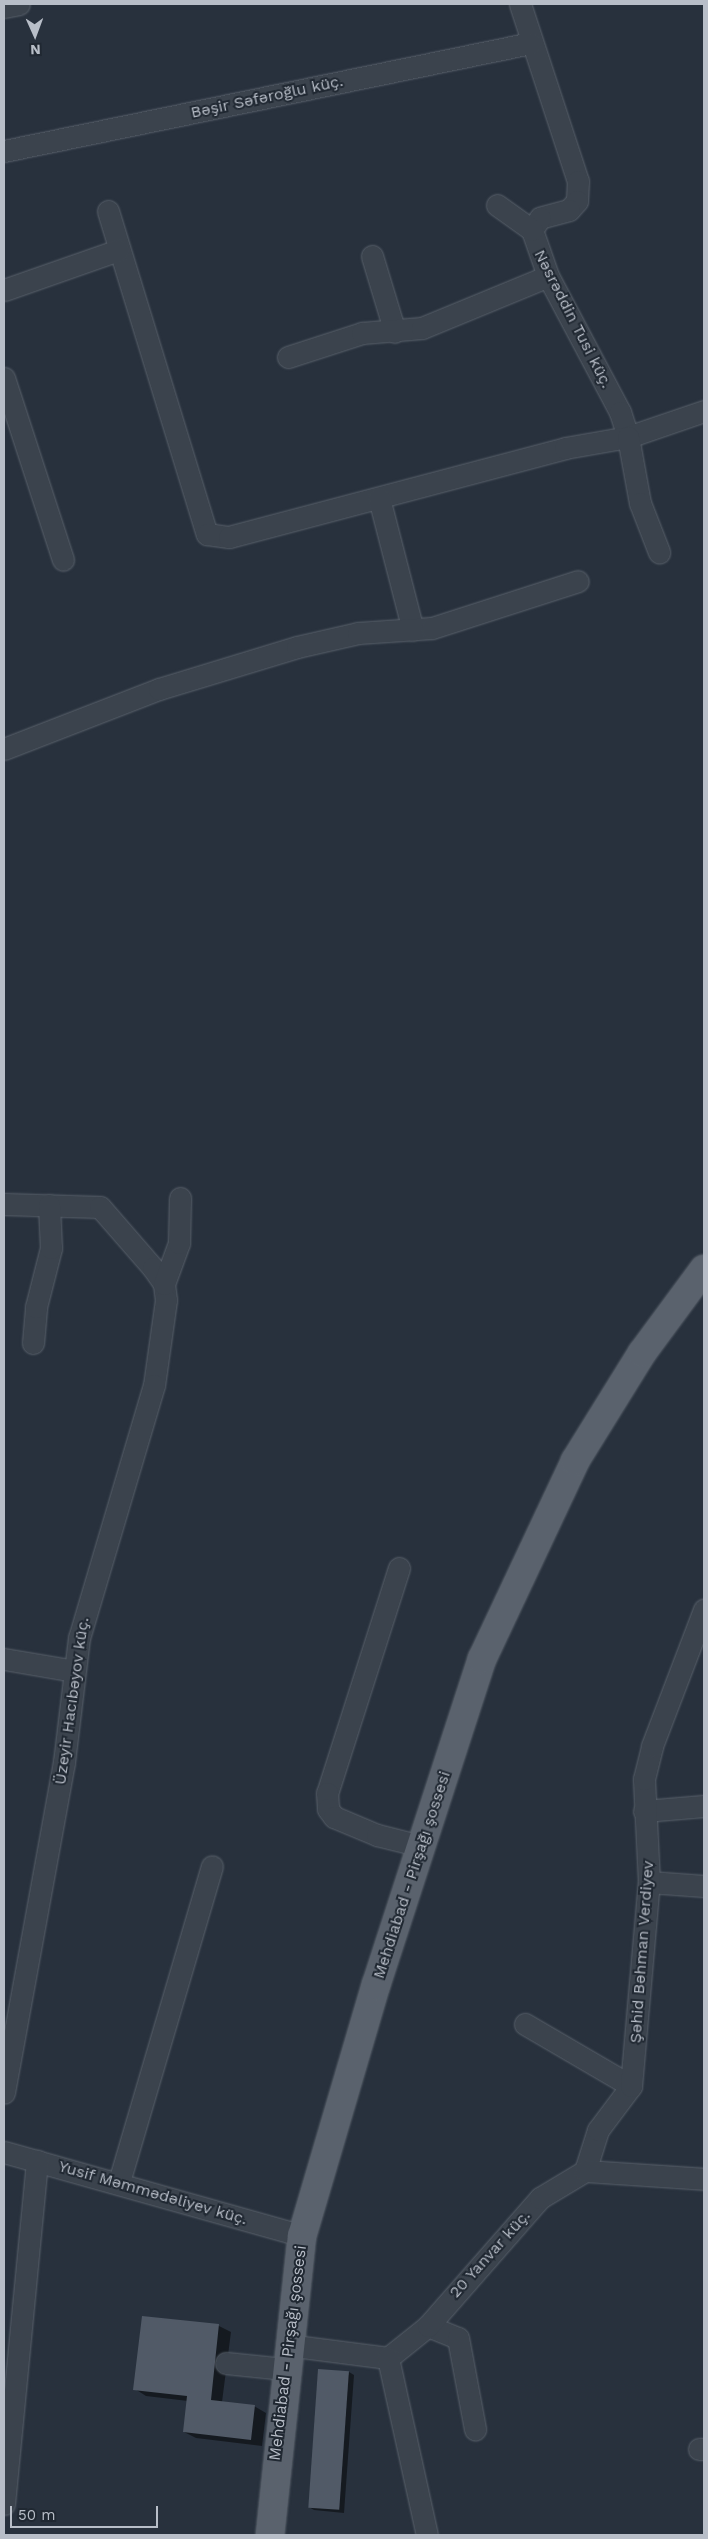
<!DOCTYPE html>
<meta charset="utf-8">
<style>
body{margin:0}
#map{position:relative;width:708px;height:2539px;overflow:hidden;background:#28313d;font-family:"Work Sans",sans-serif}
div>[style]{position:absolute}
.shadow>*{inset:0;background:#0007}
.building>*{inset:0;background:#515a67;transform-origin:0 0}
.roads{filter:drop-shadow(0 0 1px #59616b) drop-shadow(0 0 1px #59616b)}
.minor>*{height:21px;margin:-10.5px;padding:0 10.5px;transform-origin:10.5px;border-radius:10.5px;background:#3b434d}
.major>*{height:28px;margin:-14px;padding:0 14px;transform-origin:14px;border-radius:14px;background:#5a626d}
span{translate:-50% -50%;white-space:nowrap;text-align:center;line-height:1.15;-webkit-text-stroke:4px #202832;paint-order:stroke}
.street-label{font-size:16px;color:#b8bec8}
.frame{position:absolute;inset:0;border:5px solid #b8bec8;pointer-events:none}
.north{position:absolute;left:10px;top:10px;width:50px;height:50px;-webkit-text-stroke:4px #202832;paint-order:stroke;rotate:178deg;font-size:14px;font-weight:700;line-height:20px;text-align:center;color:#b8bec8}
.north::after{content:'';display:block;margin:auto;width:18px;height:22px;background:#b8bec8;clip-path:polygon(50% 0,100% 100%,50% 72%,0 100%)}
.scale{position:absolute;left:10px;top:2506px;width:148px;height:22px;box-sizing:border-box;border:2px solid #b8bec8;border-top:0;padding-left:6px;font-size:15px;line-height:18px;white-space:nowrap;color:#b8bec8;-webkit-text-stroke:4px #202832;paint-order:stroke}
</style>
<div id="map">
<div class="shadow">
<div style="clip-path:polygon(143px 2317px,219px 2326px,231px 2332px,222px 2402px,254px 2406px,266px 2413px,262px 2446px,196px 2438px,184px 2432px,188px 2401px,146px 2396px,135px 2389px)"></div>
<div style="clip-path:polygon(349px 2372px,354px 2375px,344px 2513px,314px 2510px,309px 2507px)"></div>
</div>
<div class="building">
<div style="clip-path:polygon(142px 2316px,219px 2324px,211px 2400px,255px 2405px,251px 2440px,183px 2432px,187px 2396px,133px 2390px)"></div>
<div style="left:318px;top:2369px;width:31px;height:139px;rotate:4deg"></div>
</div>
<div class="roads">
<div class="minor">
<div style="left:520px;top:4px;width:186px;rotate:71.9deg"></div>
<div style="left:578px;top:181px;width:20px;rotate:93deg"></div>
<div style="left:577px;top:201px;width:12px;rotate:132deg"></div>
<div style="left:569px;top:210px;width:30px;rotate:165deg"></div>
<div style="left:540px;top:218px;width:14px;rotate:124deg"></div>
<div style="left:532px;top:230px;width:49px;rotate:70.8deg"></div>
<div style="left:548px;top:276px;width:154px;rotate:62.1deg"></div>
<div style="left:620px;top:412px;width:26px;rotate:72deg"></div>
<div style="left:628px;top:437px;width:80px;rotate:-18.9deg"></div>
<div style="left:4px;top:7px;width:15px;rotate:-11deg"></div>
<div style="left:4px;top:151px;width:538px;rotate:-11.58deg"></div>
<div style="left:497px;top:205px;width:43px;rotate:35.5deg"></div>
<div style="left:108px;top:211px;width:338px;rotate:73deg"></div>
<div style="left:207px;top:534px;width:22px;rotate:8deg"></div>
<div style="left:229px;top:537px;width:348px;rotate:-14.8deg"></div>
<div style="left:565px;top:448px;width:64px;rotate:-9.9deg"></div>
<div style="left:628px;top:437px;width:67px;rotate:79.7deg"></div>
<div style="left:640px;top:503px;width:53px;rotate:68.8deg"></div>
<div style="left:372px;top:256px;width:79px;rotate:73.2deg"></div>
<div style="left:4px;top:290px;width:121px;rotate:-19.3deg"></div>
<div style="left:288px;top:357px;width:78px;rotate:-18deg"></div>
<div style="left:362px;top:333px;width:60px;rotate:-4.8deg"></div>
<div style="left:422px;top:328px;width:136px;rotate:-22.4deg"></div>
<div style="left:4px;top:378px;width:191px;rotate:72deg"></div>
<div style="left:379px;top:498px;width:136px;rotate:75.6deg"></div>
<div style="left:4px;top:749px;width:166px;rotate:-21.2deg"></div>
<div style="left:159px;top:689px;width:144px;rotate:-16.9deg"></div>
<div style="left:297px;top:647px;width:63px;rotate:-12.9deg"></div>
<div style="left:358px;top:633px;width:74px;rotate:-3.9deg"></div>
<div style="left:432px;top:628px;width:153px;rotate:-17.8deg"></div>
<div style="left:4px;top:1204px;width:96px;rotate:1.8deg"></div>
<div style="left:100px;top:1207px;width:81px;rotate:49deg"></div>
<div style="left:153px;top:1268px;width:19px;rotate:55deg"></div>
<div style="left:164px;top:1284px;width:16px;rotate:83deg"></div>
<div style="left:166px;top:1300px;width:86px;rotate:98deg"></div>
<div style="left:154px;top:1385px;width:264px;rotate:106.5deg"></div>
<div style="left:79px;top:1638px;width:125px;rotate:96.9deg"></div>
<div style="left:64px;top:1762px;width:336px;rotate:100.3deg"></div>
<div style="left:164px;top:1284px;width:44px;rotate:-69.9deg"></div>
<div style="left:179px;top:1243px;width:45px;rotate:-88.7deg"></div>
<div style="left:33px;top:1343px;width:36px;rotate:-85deg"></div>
<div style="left:36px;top:1307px;width:61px;rotate:-75.7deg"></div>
<div style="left:51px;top:1248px;width:43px;rotate:-92.7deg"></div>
<div style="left:399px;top:1568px;width:236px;rotate:107.7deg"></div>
<div style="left:327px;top:1793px;width:16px;rotate:86deg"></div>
<div style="left:328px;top:1809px;width:10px;rotate:53deg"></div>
<div style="left:334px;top:1817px;width:47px;rotate:22.7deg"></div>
<div style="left:377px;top:1835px;width:45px;rotate:14deg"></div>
<div style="left:4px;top:1659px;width:71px;rotate:9.7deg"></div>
<div style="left:644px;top:1811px;width:60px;rotate:-4.8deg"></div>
<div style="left:649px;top:1882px;width:55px;rotate:4.2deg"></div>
<div style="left:525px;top:2024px;width:123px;rotate:30.3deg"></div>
<div style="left:4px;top:2152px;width:310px;rotate:15.7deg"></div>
<div style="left:585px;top:2171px;width:43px;rotate:-72.4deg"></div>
<div style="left:598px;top:2130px;width:55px;rotate:-53.1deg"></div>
<div style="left:631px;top:2086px;width:205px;rotate:-85deg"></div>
<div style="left:649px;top:1882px;width:103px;rotate:-92.8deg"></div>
<div style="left:644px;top:1779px;width:34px;rotate:-76deg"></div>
<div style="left:652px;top:1746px;width:146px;rotate:-69.1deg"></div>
<div style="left:119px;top:2182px;width:329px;rotate:-73.6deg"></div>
<div style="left:428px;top:2326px;width:32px;rotate:22deg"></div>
<div style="left:458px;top:2338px;width:93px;rotate:79.4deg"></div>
<div style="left:287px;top:2345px;width:102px;rotate:7.3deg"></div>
<div style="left:388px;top:2358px;width:51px;rotate:-38.7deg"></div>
<div style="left:428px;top:2326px;width:170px;rotate:-48.8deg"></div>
<div style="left:540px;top:2198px;width:52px;rotate:-31deg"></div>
<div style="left:585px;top:2171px;width:119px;rotate:3.8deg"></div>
<div style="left:388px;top:2358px;width:181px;rotate:77.6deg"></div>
<div style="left:226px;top:2363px;width:59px;rotate:5.8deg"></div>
<div style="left:699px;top:2449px;width:5px"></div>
<div style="left:4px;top:2504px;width:345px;rotate:-84.5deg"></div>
</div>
<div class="major">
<div style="left:270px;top:2535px;width:301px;rotate:-83.9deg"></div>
<div style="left:302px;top:2236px;width:262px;rotate:-73.6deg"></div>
<div style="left:376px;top:1985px;width:343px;rotate:-72deg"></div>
<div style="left:482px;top:1659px;width:219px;rotate:-64.8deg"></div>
<div style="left:575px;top:1461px;width:127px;rotate:-58.2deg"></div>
<div style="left:642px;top:1353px;width:104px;rotate:-53.6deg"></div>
</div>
</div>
<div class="street-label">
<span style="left:267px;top:97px;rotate:-12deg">Bəşir Səfəroğlu küç.</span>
<span style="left:573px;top:319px;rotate:63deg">Nəsrəddin Tusi küç.</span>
<span style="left:72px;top:1701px;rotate:-82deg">Üzeyir Hacıbəyov küç.</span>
<span style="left:412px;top:1875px;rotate:-72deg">Mehdiabad - Pirşağı şossesi</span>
<span style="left:642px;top:1952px;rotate:-86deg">Şəhid Bəhman Verdiyev</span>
<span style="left:153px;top:2193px;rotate:16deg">Yusif Məmmədəliyev küç.</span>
<span style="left:490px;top:2254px;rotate:-48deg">20 Yanvar küç.</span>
<span style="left:288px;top:2353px;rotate:-83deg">Mehdiabad - Pirşağı şossesi</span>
</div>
<div class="frame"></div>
<div class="north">N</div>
<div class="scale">50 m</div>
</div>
